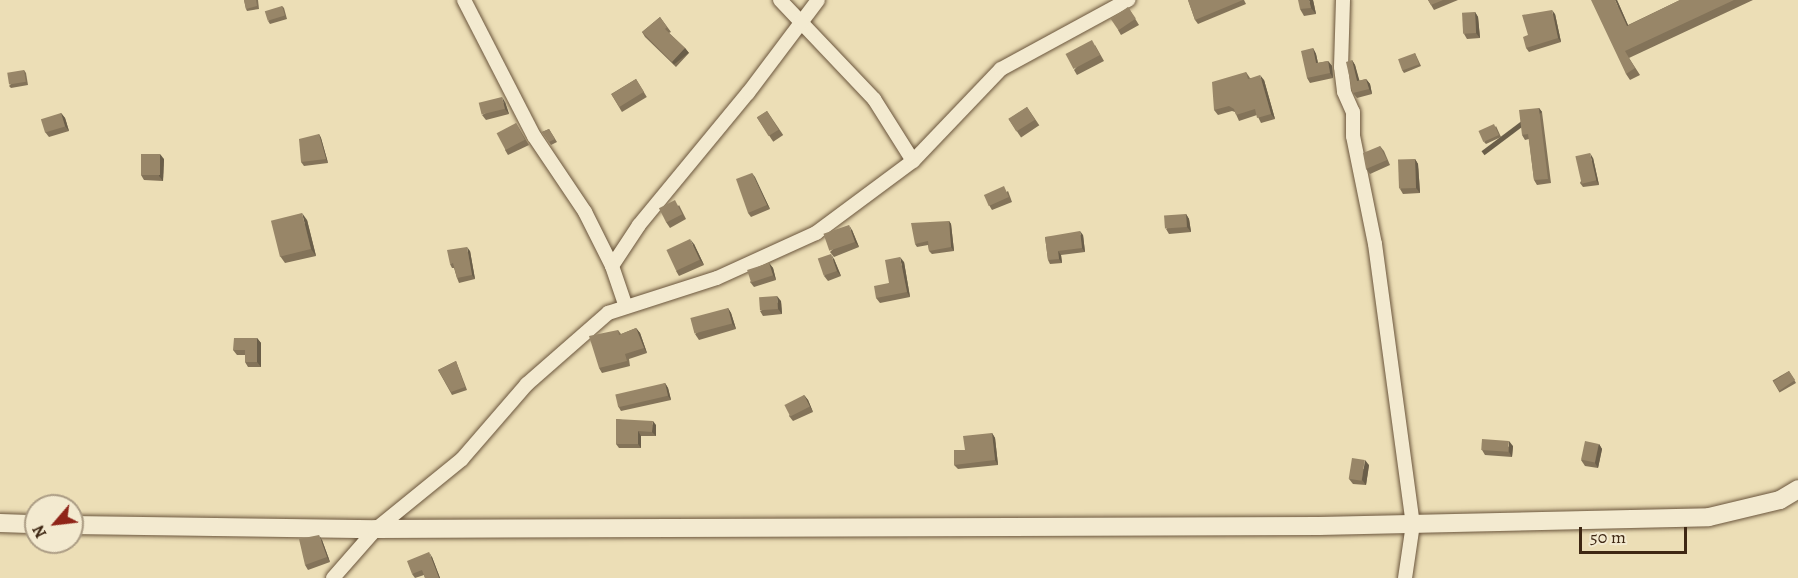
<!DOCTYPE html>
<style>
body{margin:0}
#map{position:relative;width:1798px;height:578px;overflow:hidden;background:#ecdeb6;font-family:Alegreya,serif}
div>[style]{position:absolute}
.roads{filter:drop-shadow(0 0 2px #6a553c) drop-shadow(0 0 2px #6a553c)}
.street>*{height:14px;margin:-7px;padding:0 7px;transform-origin:7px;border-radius:7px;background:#f3ead0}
.secondary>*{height:18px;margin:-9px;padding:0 9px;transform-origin:9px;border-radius:9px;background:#f3ead0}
.wall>*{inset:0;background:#837359;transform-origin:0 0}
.shaded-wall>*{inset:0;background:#6a5e49;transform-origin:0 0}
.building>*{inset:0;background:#988668;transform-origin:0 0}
span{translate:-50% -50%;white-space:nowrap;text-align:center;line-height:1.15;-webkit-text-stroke:5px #f3ead0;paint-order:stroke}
.north{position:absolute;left:24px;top:494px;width:60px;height:60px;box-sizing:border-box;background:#f3ead0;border:2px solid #ab9c84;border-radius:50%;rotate:242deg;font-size:16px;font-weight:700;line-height:24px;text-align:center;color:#3e2713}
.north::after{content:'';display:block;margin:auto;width:21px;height:27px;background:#8f2418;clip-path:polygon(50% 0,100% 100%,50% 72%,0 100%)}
.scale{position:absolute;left:1579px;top:527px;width:108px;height:27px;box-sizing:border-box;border:3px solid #3e2713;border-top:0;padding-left:8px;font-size:18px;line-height:21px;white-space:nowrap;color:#3e2713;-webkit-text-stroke:4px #f3ead0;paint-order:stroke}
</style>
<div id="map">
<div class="roads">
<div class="street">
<div style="left:464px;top:0;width:153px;rotate:62.8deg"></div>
<div style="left:534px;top:136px;width:92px;rotate:56.1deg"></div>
<div style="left:585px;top:212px;width:60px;rotate:63.4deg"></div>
<div style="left:612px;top:266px;width:43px;rotate:71.1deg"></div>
<div style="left:780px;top:0;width:137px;rotate:46.5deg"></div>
<div style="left:874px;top:99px;width:73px;rotate:57.8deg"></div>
<div style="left:1343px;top:0;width:67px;rotate:91.7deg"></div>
<div style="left:1341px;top:67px;width:25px;rotate:83deg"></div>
<div style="left:1344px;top:92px;width:22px;rotate:66deg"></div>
<div style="left:1353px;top:112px;width:24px;rotate:90deg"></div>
<div style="left:1353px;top:136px;width:110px;rotate:78.5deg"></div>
<div style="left:1375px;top:244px;width:283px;rotate:82.3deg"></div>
<div style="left:1413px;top:524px;width:55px;rotate:98.4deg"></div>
<div style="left:612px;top:266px;width:49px;rotate:-56.6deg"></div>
<div style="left:639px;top:225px;width:171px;rotate:-50.5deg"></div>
<div style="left:748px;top:93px;width:116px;rotate:-53deg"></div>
<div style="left:333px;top:578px;width:65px;rotate:-48.7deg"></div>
<div style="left:376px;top:529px;width:111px;rotate:-39.1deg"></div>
<div style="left:462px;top:459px;width:99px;rotate:-49.1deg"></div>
<div style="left:527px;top:384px;width:108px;rotate:-41.2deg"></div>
<div style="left:608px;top:313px;width:114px;rotate:-17.8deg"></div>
<div style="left:717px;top:278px;width:109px;rotate:-24.4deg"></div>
<div style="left:816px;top:233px;width:121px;rotate:-36.6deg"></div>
<div style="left:913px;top:161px;width:127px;rotate:-46.3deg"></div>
<div style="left:1001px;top:69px;width:145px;rotate:-28.5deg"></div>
</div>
<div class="secondary">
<div style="left:0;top:523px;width:36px;rotate:2deg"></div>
<div style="left:72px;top:525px;width:304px;rotate:0.8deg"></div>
<div style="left:376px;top:529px;width:943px;rotate:-0.18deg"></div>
<div style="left:1319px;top:526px;width:390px;rotate:-1.3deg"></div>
<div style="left:1709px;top:517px;width:73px;rotate:-13.5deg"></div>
<div style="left:1780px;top:500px;width:21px;rotate:-31deg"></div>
</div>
</div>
<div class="wall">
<div style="clip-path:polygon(244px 0,258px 0,259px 9px,247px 11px,246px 9px)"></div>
<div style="clip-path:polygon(1188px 0,1244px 0,1246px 4px,1198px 24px,1195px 20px)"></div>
<div style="clip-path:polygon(1313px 0,1316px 14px,1304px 16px,1300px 9px)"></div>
<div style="clip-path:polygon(1428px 0,1458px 0,1434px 10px)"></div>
<div style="clip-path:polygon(1617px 0,1628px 25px,1680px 0,1753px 0,1629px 58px,1640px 75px,1630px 80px,1626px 74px)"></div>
<div style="clip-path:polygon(282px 6px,284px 8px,287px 19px,270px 24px,268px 21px)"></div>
<div style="clip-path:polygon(1128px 7px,1139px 25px,1121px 35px,1118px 30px)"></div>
<div style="clip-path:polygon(1475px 12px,1478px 17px,1480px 38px,1467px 39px,1464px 34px)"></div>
<div style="clip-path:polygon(1555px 14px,1561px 42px,1529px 52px,1526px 48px,1528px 35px)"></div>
<div style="clip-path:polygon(660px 17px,671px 32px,669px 33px,685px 48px,689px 53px,676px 67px,645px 37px,642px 32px)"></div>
<div style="clip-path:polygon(1095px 45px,1104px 61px,1077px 75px,1074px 70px)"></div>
<div style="clip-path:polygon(1313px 48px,1316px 54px,1318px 63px,1328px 61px,1332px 66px,1333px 78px,1310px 83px,1307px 78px)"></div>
<div style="clip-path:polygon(1415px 53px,1421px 66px,1404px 73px,1402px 70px)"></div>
<div style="clip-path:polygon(1352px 60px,1355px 65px,1359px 81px,1366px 79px,1370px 84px,1372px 94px,1357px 98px,1353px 93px)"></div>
<div style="clip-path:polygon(24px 70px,26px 73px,28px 85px,11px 88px,9px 86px)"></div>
<div style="clip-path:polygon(1246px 72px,1250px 78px,1264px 80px,1275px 119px,1261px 123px,1257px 115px,1239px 121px,1235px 112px,1232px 111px,1218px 115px,1214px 110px)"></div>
<div style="left:636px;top:79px;width:21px;height:29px;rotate:59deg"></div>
<div style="clip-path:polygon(505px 102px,509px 114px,486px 120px,482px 115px)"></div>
<div style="left:1027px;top:107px;width:22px;height:22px;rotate:56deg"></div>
<div style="clip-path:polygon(1539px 108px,1542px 112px,1551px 183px,1537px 185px,1534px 180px,1529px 139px,1525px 140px,1522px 135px)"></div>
<div style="left:767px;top:111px;width:29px;height:12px;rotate:56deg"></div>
<div style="clip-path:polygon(61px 113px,65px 118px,69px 131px,49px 137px,45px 132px)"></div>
<div style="clip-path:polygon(516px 123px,529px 145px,508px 155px,505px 150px)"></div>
<div style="clip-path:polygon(1496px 126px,1501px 137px,1486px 144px,1484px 142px)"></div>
<div style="clip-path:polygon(549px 129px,557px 142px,551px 145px,542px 132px)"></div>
<div style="clip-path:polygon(319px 134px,321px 138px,328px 163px,304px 166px,301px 162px)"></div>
<div style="clip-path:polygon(1380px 146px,1384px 151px,1390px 165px,1370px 174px,1366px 169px)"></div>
<div style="clip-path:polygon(1593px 158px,1599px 185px,1583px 187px,1580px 183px)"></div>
<div style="clip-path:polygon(164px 159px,163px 181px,144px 180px,141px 175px)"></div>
<div style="clip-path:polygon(1415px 159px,1418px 164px,1420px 193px,1403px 194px,1400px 189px)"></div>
<div style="clip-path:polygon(752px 173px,770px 209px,751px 217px,748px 213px)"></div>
<div style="clip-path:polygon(1008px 191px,1012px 202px,992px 210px,989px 205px)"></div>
<div style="clip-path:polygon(679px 205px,686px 219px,670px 228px,666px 222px)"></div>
<div style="clip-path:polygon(1186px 214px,1189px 219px,1191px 232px,1169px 234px,1166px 229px)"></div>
<div style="clip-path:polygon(307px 220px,316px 256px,285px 263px,280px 256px)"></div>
<div style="clip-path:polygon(949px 221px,951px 224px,954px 251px,932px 254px,929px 251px,928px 245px,917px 247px,915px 244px)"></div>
<div style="clip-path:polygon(852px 230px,859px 247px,834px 257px,830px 252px)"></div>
<div style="clip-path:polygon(1083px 235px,1085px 252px,1061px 255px,1062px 263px,1050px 264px,1048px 260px,1045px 237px)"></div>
<div style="clip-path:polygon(694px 244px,704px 265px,679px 276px,676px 271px)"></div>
<div style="clip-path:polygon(470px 251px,475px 279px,459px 283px,457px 278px,454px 268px,452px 268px,450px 264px)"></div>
<div style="clip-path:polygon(834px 259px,841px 276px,828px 281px,824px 276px)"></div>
<div style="clip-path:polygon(904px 262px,910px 297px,880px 303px,876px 298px,889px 283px)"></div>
<div style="clip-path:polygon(769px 263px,773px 268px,776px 280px,754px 287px,750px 282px)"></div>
<div style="clip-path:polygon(781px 301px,782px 314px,763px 316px,760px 311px)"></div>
<div style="clip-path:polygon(728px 308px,731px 313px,736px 329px,699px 340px,695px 334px)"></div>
<div style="clip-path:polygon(636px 328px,640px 333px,647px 353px,629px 359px,630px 366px,602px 373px,599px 368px,618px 330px,621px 334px)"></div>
<div style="clip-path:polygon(257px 338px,261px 343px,261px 367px,248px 367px,245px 362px,245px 355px,237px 355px,233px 350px)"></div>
<div style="clip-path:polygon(456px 361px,467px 390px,452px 395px,438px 370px)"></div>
<div style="left:1789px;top:371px;width:14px;height:19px;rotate:60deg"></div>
<div style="clip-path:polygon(665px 383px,668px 388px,671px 400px,621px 411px,618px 406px)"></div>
<div style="clip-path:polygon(804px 395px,808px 400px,813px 412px,793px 421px,789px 416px)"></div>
<div style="clip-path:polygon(616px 419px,656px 425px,656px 436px,641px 436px,641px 448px,619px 448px,616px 444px)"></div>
<div style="clip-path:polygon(992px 433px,995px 438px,998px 465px,958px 469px,954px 465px,965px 450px)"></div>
<div style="clip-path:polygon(1599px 444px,1602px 449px,1598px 468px,1585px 466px,1581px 460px)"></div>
<div style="clip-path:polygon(1513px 446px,1512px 457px,1485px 455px,1482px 450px)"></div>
<div style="clip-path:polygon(1369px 465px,1366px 485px,1353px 484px,1349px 479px)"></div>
<div style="clip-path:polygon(322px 540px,330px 562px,308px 570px,305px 565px)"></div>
<div style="clip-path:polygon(432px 557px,440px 578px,425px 578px,424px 575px,415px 578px,412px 574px)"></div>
</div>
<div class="shaded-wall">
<div style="clip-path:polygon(1309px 0,1313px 0,1316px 14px,1311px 8px)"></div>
<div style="clip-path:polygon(1615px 0,1617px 0,1631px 32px,1627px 26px)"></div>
<div style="clip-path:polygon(1552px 10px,1555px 14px,1561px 42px,1558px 38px)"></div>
<div style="clip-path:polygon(1475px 12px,1478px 17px,1480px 38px,1476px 33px)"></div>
<div style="left:685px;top:48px;width:6px;height:19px;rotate:51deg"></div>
<div style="clip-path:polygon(1313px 48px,1316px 54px,1319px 68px,1316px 63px)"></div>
<div style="clip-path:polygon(1352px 60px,1355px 65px,1361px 86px,1357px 81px)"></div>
<div style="clip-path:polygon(1328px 61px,1332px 66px,1333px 78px,1330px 73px)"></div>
<div style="clip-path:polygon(1260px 75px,1264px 80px,1275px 119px,1271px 114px)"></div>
<div style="clip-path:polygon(1366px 79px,1370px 84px,1372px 94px,1369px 89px)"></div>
<div style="clip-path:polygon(502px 97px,505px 102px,509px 114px,505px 109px)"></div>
<div style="left:1539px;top:108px;width:5px;height:72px;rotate:53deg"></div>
<div style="clip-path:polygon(61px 113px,65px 118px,69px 131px,65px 126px)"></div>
<div style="clip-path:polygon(319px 134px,321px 138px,328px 163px,326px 159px)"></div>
<div style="clip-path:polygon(1590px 153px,1593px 158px,1599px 185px,1596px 180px)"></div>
<div style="clip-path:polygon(160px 154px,164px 159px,163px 181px,159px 176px)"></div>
<div style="clip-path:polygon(1415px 159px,1418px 164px,1420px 193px,1416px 188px)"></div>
<div style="clip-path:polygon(752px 173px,755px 177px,770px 209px,767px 205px)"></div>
<div style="clip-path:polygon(302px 213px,307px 220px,316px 256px,311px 249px)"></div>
<div style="clip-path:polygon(1186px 214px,1189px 219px,1191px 232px,1187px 227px)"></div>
<div style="clip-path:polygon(949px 221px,951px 224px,954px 251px,951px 247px)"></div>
<div style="clip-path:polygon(849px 225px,852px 230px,859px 247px,855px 242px)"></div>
<div style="clip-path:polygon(1080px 231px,1083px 235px,1085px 252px,1082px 248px)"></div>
<div style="clip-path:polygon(690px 239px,694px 244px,704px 265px,700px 260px)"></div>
<div style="clip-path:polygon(467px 247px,470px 251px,475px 279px,472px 275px)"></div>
<div style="clip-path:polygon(1058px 251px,1061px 255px,1062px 263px,1059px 259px)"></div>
<div style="clip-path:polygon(831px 254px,834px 259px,841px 276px,837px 271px)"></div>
<div style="clip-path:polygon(900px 257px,904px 262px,910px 297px,907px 292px)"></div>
<div style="clip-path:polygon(769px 263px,773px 268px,776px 280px,773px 275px)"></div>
<div style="clip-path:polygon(777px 296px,781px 301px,782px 314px,778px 309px)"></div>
<div style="clip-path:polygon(728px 308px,731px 313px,736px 329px,732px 323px)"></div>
<div style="clip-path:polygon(636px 328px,640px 333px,647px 353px,644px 348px)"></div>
<div style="clip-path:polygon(257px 338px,261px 343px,261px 367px,257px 362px)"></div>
<div style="clip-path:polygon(665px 383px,668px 388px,671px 400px,668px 396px)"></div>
<div style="clip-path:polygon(804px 395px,808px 400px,813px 412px,810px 407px)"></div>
<div style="clip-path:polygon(653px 421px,656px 425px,656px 436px,652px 432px)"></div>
<div style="clip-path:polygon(638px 431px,641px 436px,641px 448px,638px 444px)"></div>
<div style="clip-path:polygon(992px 433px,995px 438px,998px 465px,995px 460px)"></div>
<div style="clip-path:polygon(1509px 441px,1513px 446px,1512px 457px,1509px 452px)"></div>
<div style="clip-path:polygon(1599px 444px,1602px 449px,1598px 468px,1595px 463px)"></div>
<div style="clip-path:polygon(1365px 460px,1369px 465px,1366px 485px,1362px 480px)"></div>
<div style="clip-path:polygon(319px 535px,322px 540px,330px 562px,327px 557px)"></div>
<div style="clip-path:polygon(429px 552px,432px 557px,440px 578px,439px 578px)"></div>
</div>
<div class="building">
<div style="clip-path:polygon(244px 0,256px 0,257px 6px,246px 9px)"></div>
<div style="clip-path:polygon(1188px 0,1243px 0,1195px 20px)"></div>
<div style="clip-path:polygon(1298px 0,1309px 0,1311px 8px,1300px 9px)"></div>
<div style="clip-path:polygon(1428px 0,1443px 0,1431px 5px)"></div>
<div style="clip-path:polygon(1591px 0,1615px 0,1627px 26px,1680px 0,1734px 0,1625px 51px,1635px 68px,1626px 74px)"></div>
<div style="left:282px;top:6px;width:10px;height:18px;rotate:73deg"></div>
<div style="left:1128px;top:7px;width:14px;height:21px;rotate:56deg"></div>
<div style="clip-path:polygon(1552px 10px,1558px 38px,1526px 48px,1523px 37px,1528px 35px,1522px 15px)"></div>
<div style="left:1475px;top:12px;width:21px;height:13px;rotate:87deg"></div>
<div style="clip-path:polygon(660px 17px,667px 27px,665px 29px,685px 48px,672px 62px,642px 32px)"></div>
<div style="left:1092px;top:40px;width:17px;height:30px;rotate:62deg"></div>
<div style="clip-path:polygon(1313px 48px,1316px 63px,1328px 61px,1330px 73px,1307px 78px,1301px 51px)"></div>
<div style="left:1415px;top:53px;width:12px;height:18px;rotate:70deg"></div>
<div style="clip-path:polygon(1352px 60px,1357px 81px,1366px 79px,1369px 89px,1353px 93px,1346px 62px)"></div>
<div style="left:24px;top:70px;width:12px;height:17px;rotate:81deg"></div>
<div style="clip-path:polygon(1246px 72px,1248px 79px,1260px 75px,1271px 114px,1257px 118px,1255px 109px,1236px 115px,1234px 109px,1229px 106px,1214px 110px,1212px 82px)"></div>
<div style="left:636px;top:79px;width:15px;height:29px;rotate:58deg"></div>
<div style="left:502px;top:97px;width:12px;height:24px;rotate:76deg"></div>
<div style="left:1027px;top:107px;width:15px;height:22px;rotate:58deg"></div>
<div style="clip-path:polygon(1539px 108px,1548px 179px,1534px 180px,1528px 134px,1522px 135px,1519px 110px)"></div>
<div style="left:767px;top:111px;width:22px;height:12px;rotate:58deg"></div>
<div style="left:61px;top:113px;width:14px;height:21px;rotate:73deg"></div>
<div style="left:516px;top:123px;width:19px;height:22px;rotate:62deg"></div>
<div style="left:1494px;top:124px;width:12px;height:17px;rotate:66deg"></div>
<div style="clip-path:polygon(549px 129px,555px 139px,549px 142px,542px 132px)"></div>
<div style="clip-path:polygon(319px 134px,326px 159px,301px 162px,299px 139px)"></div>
<div style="clip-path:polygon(1380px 146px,1387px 160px,1366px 169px,1363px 153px)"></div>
<div style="left:1590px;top:153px;width:28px;height:15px;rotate:77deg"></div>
<div style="left:141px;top:154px;width:19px;height:21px"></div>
<div style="left:1415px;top:159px;width:29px;height:17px;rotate:88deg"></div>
<div style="clip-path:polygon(752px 173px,767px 205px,748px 213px,736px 179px)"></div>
<div style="left:1004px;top:186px;width:12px;height:22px;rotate:66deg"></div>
<div style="left:675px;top:200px;width:16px;height:18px;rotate:63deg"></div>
<div style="left:302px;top:213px;width:37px;height:32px;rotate:76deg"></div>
<div style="left:1186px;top:214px;width:13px;height:22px;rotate:86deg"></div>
<div style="clip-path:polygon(949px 221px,951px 247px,929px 251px,928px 241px,915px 244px,911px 223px)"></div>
<div style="left:849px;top:225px;width:18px;height:27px;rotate:71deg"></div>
<div style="clip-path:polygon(1080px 231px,1082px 248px,1058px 251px,1059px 259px,1048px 260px,1045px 237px)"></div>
<div style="left:690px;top:239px;width:23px;height:26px;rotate:65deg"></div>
<div style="clip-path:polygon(467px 247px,472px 275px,457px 278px,453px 263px,450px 264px,447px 250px)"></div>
<div style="left:831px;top:254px;width:18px;height:14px;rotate:71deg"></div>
<div style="clip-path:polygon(900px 257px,907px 292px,876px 298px,874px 286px,889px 283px,885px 260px)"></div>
<div style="left:769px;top:263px;width:13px;height:23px;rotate:72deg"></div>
<div style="left:777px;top:296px;width:13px;height:18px;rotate:86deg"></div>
<div style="left:728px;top:308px;width:16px;height:39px;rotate:75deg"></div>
<div style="clip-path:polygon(636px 328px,644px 348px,625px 354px,627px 361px,599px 368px,589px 336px,618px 330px,619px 335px)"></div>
<div style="clip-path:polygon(234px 338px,257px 338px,257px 362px,245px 362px,245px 350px,233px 350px)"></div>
<div style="clip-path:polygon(456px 361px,465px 387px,451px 392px,438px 370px)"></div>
<div style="left:1789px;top:371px;width:11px;height:19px;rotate:56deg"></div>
<div style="left:665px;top:383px;width:13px;height:51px;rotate:77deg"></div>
<div style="left:804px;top:395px;width:13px;height:22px;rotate:63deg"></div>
<div style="clip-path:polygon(616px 419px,653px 421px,652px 432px,638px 431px,638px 444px,616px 444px)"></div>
<div style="clip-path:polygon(992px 433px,995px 460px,954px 465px,954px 450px,965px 450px,963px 436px)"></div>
<div style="left:1482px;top:439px;width:27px;height:11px;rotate:4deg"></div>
<div style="left:1585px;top:441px;width:14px;height:19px;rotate:12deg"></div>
<div style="left:1352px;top:458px;width:13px;height:21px;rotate:9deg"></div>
<div style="clip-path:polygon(319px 535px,327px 557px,305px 565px,299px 539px)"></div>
<div style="clip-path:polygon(429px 552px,439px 578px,425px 578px,422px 570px,412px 574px,407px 561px)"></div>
</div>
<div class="north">N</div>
<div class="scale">50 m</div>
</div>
